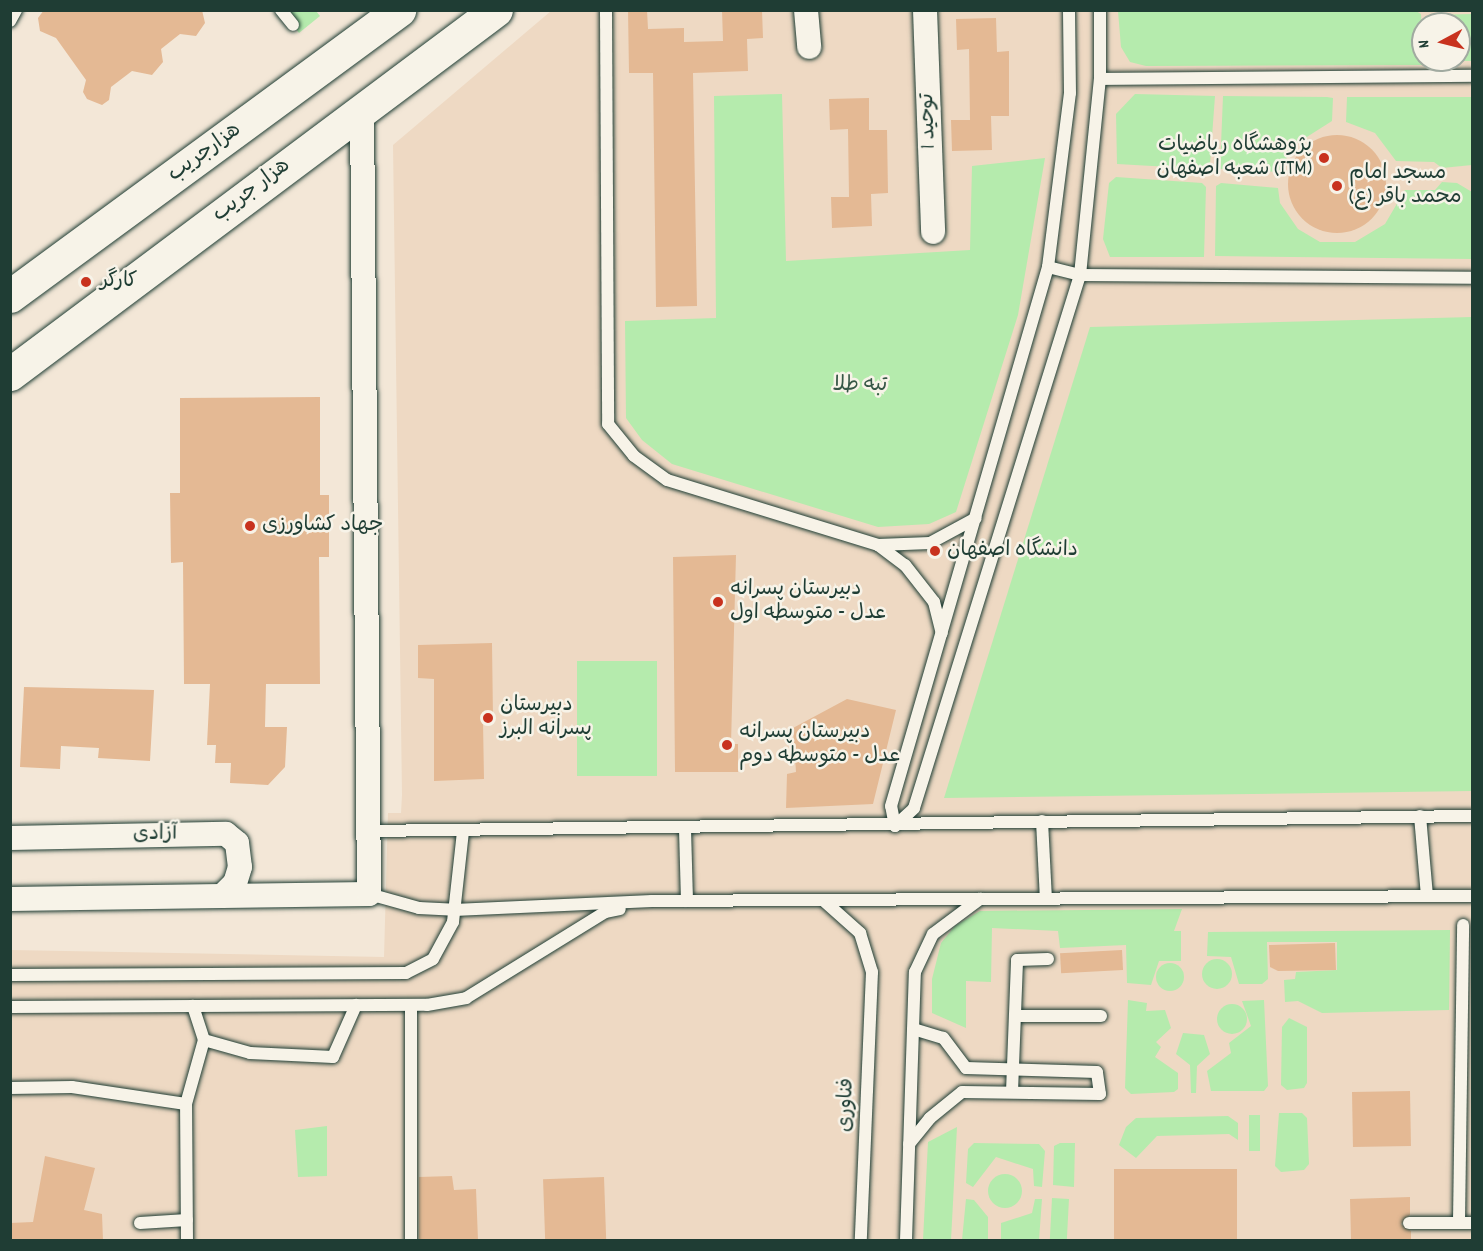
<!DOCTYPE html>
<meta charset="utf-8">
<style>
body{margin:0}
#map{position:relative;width:1483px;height:1251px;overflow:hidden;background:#f3e7d7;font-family:Dekko,"Playpen Sans Arabic",sans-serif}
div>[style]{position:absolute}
.built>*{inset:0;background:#eed9c3}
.green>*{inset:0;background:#b5ebad;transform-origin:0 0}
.round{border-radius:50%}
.building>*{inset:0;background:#e4b994;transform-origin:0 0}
.roads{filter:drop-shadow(0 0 2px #1f3d34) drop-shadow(0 0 2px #1f3d34)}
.lane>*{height:12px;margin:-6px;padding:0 6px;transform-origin:6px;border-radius:6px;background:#f7f3e8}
.street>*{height:24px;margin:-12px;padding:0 12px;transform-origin:12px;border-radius:12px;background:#f7f3e8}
.primary>*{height:33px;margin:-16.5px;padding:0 16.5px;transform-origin:16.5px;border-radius:16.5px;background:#f7f3e8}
.dots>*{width:16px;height:16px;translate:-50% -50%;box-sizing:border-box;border:3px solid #f7f3e8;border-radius:50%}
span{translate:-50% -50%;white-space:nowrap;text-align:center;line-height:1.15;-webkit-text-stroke:5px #f7f3e8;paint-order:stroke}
.street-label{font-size:21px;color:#1f3d34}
.poi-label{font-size:21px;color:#1f3d34}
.right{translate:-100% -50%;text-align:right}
.left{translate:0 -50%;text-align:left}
.park-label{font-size:21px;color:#365746}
.frame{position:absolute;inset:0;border:12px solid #1f3d34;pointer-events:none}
.north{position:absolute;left:1411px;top:12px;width:60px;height:60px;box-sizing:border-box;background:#f7f3e8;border:2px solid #a1aaa0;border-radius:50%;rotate:263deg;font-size:16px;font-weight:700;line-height:24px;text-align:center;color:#1f3d34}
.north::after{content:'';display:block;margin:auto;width:21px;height:27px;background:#c8321e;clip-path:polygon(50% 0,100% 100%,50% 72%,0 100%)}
</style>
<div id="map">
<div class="built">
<div style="clip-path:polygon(evenodd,551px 11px,1472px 11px,1472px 1240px,11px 1240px,11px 950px,384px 957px,388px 813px,401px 813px,402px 795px,393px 145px,551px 11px,1423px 24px,1459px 24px,1459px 60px,1423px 60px,1423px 24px)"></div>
</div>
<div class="green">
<div style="clip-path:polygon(282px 11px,316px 11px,320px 16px,299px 33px)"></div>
<div style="clip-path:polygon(1118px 11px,1416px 11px,1421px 14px,1423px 65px,1146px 66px,1130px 62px,1121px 47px)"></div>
<div style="clip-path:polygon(1472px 14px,1472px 61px,1434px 61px,1459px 60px,1459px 24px,1432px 24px,1432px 15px)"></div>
<div style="clip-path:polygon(782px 94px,786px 261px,970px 250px,972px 166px,1045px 158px,1018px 315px,956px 512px,929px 524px,878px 527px,672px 464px,642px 440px,626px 418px,625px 321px,716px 318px,714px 96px)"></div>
<div style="clip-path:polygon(1135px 94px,1215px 96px,1210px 164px,1205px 169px,1117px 164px,1116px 114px)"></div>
<div style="clip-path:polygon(1223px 96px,1327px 97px,1333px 98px,1332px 121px,1291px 147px,1281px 172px,1220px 169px)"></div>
<div style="clip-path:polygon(1347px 97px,1472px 97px,1472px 165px,1442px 168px,1434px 162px,1396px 161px,1375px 133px,1346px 122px)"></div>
<div style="clip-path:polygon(1116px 177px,1202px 183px,1206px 187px,1204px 257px,1110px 257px,1103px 239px,1109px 183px)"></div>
<div style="clip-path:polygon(1442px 182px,1457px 183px,1472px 192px,1472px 259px,1215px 256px,1216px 186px,1221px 183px,1278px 188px,1280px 203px,1298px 229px,1320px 242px,1355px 242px,1385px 224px,1405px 190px,1435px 190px)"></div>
<div style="clip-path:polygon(1472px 317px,1472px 791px,944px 798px,1090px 327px)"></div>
<div style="left:577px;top:661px;width:80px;height:115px"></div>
<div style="clip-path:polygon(1182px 909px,1174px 931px,1181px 931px,1181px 961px,1159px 961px,1151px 985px,1127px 983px,1126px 945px,1060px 948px,1058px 931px,992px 928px,991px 982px,966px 981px,966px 1028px,932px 1013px,932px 979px,941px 943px,955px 926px,980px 911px)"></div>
<div style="clip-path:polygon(1450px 930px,1449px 1010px,1322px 1013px,1298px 1001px,1285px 1002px,1284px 980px,1295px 979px,1296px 972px,1337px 970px,1337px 942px,1267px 942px,1268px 979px,1262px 984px,1239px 984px,1231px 957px,1207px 956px,1208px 932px)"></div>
<div class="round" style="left:1202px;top:959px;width:30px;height:30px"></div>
<div class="round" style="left:1156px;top:963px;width:28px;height:28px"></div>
<div style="clip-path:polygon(1128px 1000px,1147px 1003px,1146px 1011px,1165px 1010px,1171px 1028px,1156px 1042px,1161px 1047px,1155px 1057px,1178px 1073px,1178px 1089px,1174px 1092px,1131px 1094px,1125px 1088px)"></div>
<div style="clip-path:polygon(1264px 1000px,1268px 1086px,1264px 1091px,1211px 1091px,1207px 1071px,1231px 1053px,1229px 1043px,1251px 1026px,1242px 1001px)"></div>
<div class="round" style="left:1217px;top:1004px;width:30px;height:30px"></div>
<div style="clip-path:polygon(1289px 1018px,1307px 1027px,1307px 1083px,1304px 1088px,1287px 1090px,1281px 1085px,1282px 1027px)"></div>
<div style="clip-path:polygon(1183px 1033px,1204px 1035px,1210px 1054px,1197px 1066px,1196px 1093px,1191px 1093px,1190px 1065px,1176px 1054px)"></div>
<div style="clip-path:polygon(1279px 1113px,1302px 1113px,1307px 1118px,1309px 1164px,1304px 1170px,1281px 1172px,1275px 1166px)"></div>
<div style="left:1249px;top:1115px;width:11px;height:36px"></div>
<div style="clip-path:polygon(1228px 1116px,1238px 1123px,1238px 1140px,1229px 1134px,1157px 1136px,1136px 1158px,1119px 1145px,1126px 1127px,1136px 1118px)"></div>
<div style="clip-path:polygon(327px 1126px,327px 1176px,298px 1177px,295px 1130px)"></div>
<div style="clip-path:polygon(957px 1127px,951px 1240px,923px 1240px,928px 1142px)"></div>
<div style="clip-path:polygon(974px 1143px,1039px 1144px,1045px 1151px,1042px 1187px,1034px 1186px,1033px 1169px,996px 1157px,973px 1187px,966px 1183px,968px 1149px)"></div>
<div style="clip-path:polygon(1060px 1143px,1075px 1143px,1074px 1187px,1053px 1185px,1054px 1146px)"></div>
<div class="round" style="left:988px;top:1174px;width:34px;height:34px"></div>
<div style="left:1052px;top:1198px;width:17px;height:42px;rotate:3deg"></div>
<div style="clip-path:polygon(966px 1199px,974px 1200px,988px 1217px,988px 1240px,962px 1240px)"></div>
<div style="clip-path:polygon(1035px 1199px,1042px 1199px,1039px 1240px,1001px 1240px,1001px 1223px,1032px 1213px)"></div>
</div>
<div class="building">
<div style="clip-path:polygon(44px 10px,202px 10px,205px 23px,196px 36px,180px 34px,161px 49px,163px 62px,152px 75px,132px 71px,111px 87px,109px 100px,102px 105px,87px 99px,83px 92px,86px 80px,56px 38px,40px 31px,38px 18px)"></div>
<div style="clip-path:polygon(628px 10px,647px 10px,648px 29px,684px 28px,684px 42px,723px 41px,722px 10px,762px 10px,763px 38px,747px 39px,748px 71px,693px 73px,697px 306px,656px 307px,653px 73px,629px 73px)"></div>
<div style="clip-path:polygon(996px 18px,997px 52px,1009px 51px,1009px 116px,991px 116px,992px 150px,952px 151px,951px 120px,970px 120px,969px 49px,957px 50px,956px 19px)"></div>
<div style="clip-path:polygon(869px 98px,869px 130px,887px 130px,888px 193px,871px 194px,872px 226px,832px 228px,831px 197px,849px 197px,848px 129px,830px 130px,829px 99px)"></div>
<div class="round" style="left:1288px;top:135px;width:98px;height:98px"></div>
<div style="clip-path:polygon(320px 397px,320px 495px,329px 495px,329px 557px,319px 557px,320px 684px,266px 684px,265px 727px,287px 727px,285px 767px,268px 785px,230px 783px,231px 763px,215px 763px,216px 745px,207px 745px,210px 684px,184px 684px,183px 562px,171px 563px,170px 493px,180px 493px,180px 398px)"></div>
<div style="clip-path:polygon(736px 555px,731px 744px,738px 744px,738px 772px,675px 772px,673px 557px)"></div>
<div style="clip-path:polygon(492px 643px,493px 719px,483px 721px,484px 779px,434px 781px,434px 679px,418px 678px,418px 645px)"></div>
<div style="clip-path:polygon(24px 687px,154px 690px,150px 761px,98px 758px,99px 748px,61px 746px,60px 769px,20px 767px)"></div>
<div style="clip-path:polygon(847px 699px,896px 710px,873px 804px,786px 808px,787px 774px,796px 772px,793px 728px)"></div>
<div style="clip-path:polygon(1335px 943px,1336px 970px,1278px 971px,1270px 967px,1269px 945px)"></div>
<div style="left:1122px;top:950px;width:20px;height:62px;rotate:87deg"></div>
<div style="left:1410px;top:1091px;width:55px;height:58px;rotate:89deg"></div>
<div style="clip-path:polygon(45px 1156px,95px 1168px,84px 1210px,102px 1214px,103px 1240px,10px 1240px,10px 1223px,33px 1222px)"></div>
<div style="left:1114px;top:1169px;width:123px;height:71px"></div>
<div style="clip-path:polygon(452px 1176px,454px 1190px,476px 1189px,478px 1240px,419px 1240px,419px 1177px)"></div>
<div style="left:604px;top:1177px;width:63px;height:61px;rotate:88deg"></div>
<div style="clip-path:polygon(1410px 1197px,1410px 1215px,1401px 1224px,1411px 1231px,1411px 1240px,1351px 1240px,1350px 1199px)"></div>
</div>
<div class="roads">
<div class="lane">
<div style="left:281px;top:10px;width:19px;rotate:51deg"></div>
<div style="left:606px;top:10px;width:414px;rotate:89.7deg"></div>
<div style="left:608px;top:424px;width:41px;rotate:50.9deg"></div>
<div style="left:634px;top:456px;width:41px;rotate:36deg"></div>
<div style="left:667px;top:480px;width:221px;rotate:17.1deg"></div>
<div style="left:878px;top:545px;width:52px;rotate:-2.2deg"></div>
<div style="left:930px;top:543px;width:52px;rotate:-28.5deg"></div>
<div style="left:10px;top:21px;width:13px;rotate:-61deg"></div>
<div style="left:1100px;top:79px;width:372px;rotate:-0.5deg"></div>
<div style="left:1048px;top:267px;width:33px;rotate:14deg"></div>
<div style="left:1080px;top:275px;width:392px;rotate:0.4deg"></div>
<div style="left:878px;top:545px;width:34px;rotate:37deg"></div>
<div style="left:905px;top:565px;width:47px;rotate:51.9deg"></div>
<div style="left:934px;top:602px;width:32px;rotate:76deg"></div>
<div style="left:1420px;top:816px;width:80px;rotate:85deg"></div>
<div style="left:1042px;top:821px;width:78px;rotate:87.1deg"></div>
<div style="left:895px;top:826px;width:26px;rotate:-43deg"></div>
<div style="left:914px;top:808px;width:558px;rotate:-72.7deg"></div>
<div style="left:1080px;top:275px;width:197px;rotate:-84.2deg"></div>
<div style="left:1100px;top:79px;width:69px;rotate:-90deg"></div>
<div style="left:895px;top:826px;width:20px;rotate:-101deg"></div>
<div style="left:891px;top:806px;width:561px;rotate:-73.76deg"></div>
<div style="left:1048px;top:267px;width:175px;rotate:-82.8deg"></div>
<div style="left:1070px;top:93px;width:83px;rotate:-90.7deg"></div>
<div style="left:685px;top:829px;width:72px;rotate:88.4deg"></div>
<div style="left:370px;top:831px;width:1102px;rotate:-0.78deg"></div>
<div style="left:369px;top:894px;width:52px;rotate:15.6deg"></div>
<div style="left:419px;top:908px;width:35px;rotate:3deg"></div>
<div style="left:454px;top:910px;width:198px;rotate:-2.6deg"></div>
<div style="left:652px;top:901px;width:820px;rotate:-0.35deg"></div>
<div style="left:823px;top:900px;width:50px;rotate:41.7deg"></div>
<div style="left:860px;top:933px;width:41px;rotate:72.9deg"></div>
<div style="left:872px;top:972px;width:268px;rotate:92.4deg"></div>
<div style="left:10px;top:975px;width:396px;rotate:-0.3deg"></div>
<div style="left:406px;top:973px;width:30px;rotate:-27deg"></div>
<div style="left:433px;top:959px;width:42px;rotate:-61.6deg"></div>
<div style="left:453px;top:922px;width:92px;rotate:-83.7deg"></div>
<div style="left:10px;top:1007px;width:417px;rotate:-0.3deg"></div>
<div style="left:427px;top:1005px;width:40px;rotate:-10deg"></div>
<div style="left:466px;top:998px;width:163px;rotate:-31.7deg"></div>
<div style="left:605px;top:912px;width:15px;rotate:-11deg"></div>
<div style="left:1016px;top:1016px;width:85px"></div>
<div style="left:204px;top:1040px;width:48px;rotate:15.8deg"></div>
<div style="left:250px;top:1053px;width:83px;rotate:2.8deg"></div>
<div style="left:333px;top:1057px;width:57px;rotate:-66.1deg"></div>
<div style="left:10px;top:1088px;width:62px;rotate:-0.9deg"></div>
<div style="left:72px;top:1087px;width:115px;rotate:8.5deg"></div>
<div style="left:1012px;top:1092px;width:132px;rotate:-87.8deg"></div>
<div style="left:1017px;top:960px;width:31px;rotate:-2deg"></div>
<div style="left:909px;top:1144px;width:33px;rotate:-51deg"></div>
<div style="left:930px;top:1118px;width:41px;rotate:-39.1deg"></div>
<div style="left:962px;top:1092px;width:138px;rotate:0.8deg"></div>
<div style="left:1100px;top:1094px;width:22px;rotate:-98deg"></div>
<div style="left:1097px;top:1072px;width:131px;rotate:-178.3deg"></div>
<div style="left:966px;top:1068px;width:38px;rotate:-127deg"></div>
<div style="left:943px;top:1038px;width:31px;rotate:-163deg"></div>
<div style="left:1459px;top:1222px;width:297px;rotate:-89.2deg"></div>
<div style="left:140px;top:1223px;width:47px;rotate:-3.7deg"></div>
<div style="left:1409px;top:1223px;width:63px"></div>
<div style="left:187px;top:1240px;width:136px;rotate:-90.4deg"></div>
<div style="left:186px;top:1104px;width:66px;rotate:-74.3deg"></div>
<div style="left:204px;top:1040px;width:36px;rotate:-108deg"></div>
<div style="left:411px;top:1240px;width:235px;rotate:-90deg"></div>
<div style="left:906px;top:1240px;width:268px;rotate:-88.1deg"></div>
<div style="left:915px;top:972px;width:42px;rotate:-64.7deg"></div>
<div style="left:933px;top:934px;width:59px;rotate:-36.7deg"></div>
</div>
<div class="street">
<div style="left:806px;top:10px;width:37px;rotate:85deg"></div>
<div style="left:925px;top:10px;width:222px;rotate:87.9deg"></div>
<div style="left:10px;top:838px;width:216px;rotate:-1.1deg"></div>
<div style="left:226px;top:834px;width:14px;rotate:39deg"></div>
<div style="left:237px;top:843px;width:24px;rotate:83deg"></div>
<div style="left:240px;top:867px;width:17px;rotate:107deg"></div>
<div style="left:235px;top:883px;width:18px;rotate:135deg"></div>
<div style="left:222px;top:896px;width:212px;rotate:179.2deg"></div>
<div style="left:222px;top:896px;width:147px;rotate:-0.8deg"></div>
<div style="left:369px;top:894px;width:786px;rotate:-90.51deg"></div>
</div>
<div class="primary">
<div style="left:10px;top:296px;width:483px;rotate:-36.3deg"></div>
<div style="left:10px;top:374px;width:607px;rotate:-36.83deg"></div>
</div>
</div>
<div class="dots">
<div style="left:1324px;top:158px;background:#c8321e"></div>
<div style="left:1337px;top:186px;background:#c8321e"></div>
<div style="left:86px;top:282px;background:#c8321e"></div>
<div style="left:250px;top:526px;background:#c8321e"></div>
<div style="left:935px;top:551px;background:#c8321e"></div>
<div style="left:718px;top:602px;background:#c8321e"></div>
<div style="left:488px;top:718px;background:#c8321e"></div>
<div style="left:727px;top:745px;background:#c8321e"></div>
</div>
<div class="street-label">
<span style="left:929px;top:121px;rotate:-92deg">توحید 1</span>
<span style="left:205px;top:153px;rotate:-36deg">هزارجریب</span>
<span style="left:252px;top:191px;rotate:-37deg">هزار جریب</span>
<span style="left:155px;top:835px;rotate:-1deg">آزادی</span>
<span style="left:847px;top:1105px;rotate:-88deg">فناوری</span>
</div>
<div class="poi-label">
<span class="right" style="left:1312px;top:158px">پژوهشگاه رياضيات<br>شعبه اصفهان (ITM)</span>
<span class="left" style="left:1349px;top:186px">مسجد امام<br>محمد باقر (ع)</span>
<span class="left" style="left:100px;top:282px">کارگر</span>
<span class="left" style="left:262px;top:526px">جهاد کشاورزی</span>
<span class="left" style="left:947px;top:551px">دانشگاه اصفهان</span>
<span class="left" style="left:730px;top:602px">دبیرستان پسرانه<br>عدل - متوسطه اول</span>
<span class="left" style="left:500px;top:718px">دبیرستان<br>پسرانه البرز</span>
<span class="left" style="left:739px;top:745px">دبیرستان پسرانه<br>عدل - متوسطه دوم</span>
</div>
<div class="park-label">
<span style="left:860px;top:386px">تبه طلا</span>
</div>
<div class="frame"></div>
<div class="north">N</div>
</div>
